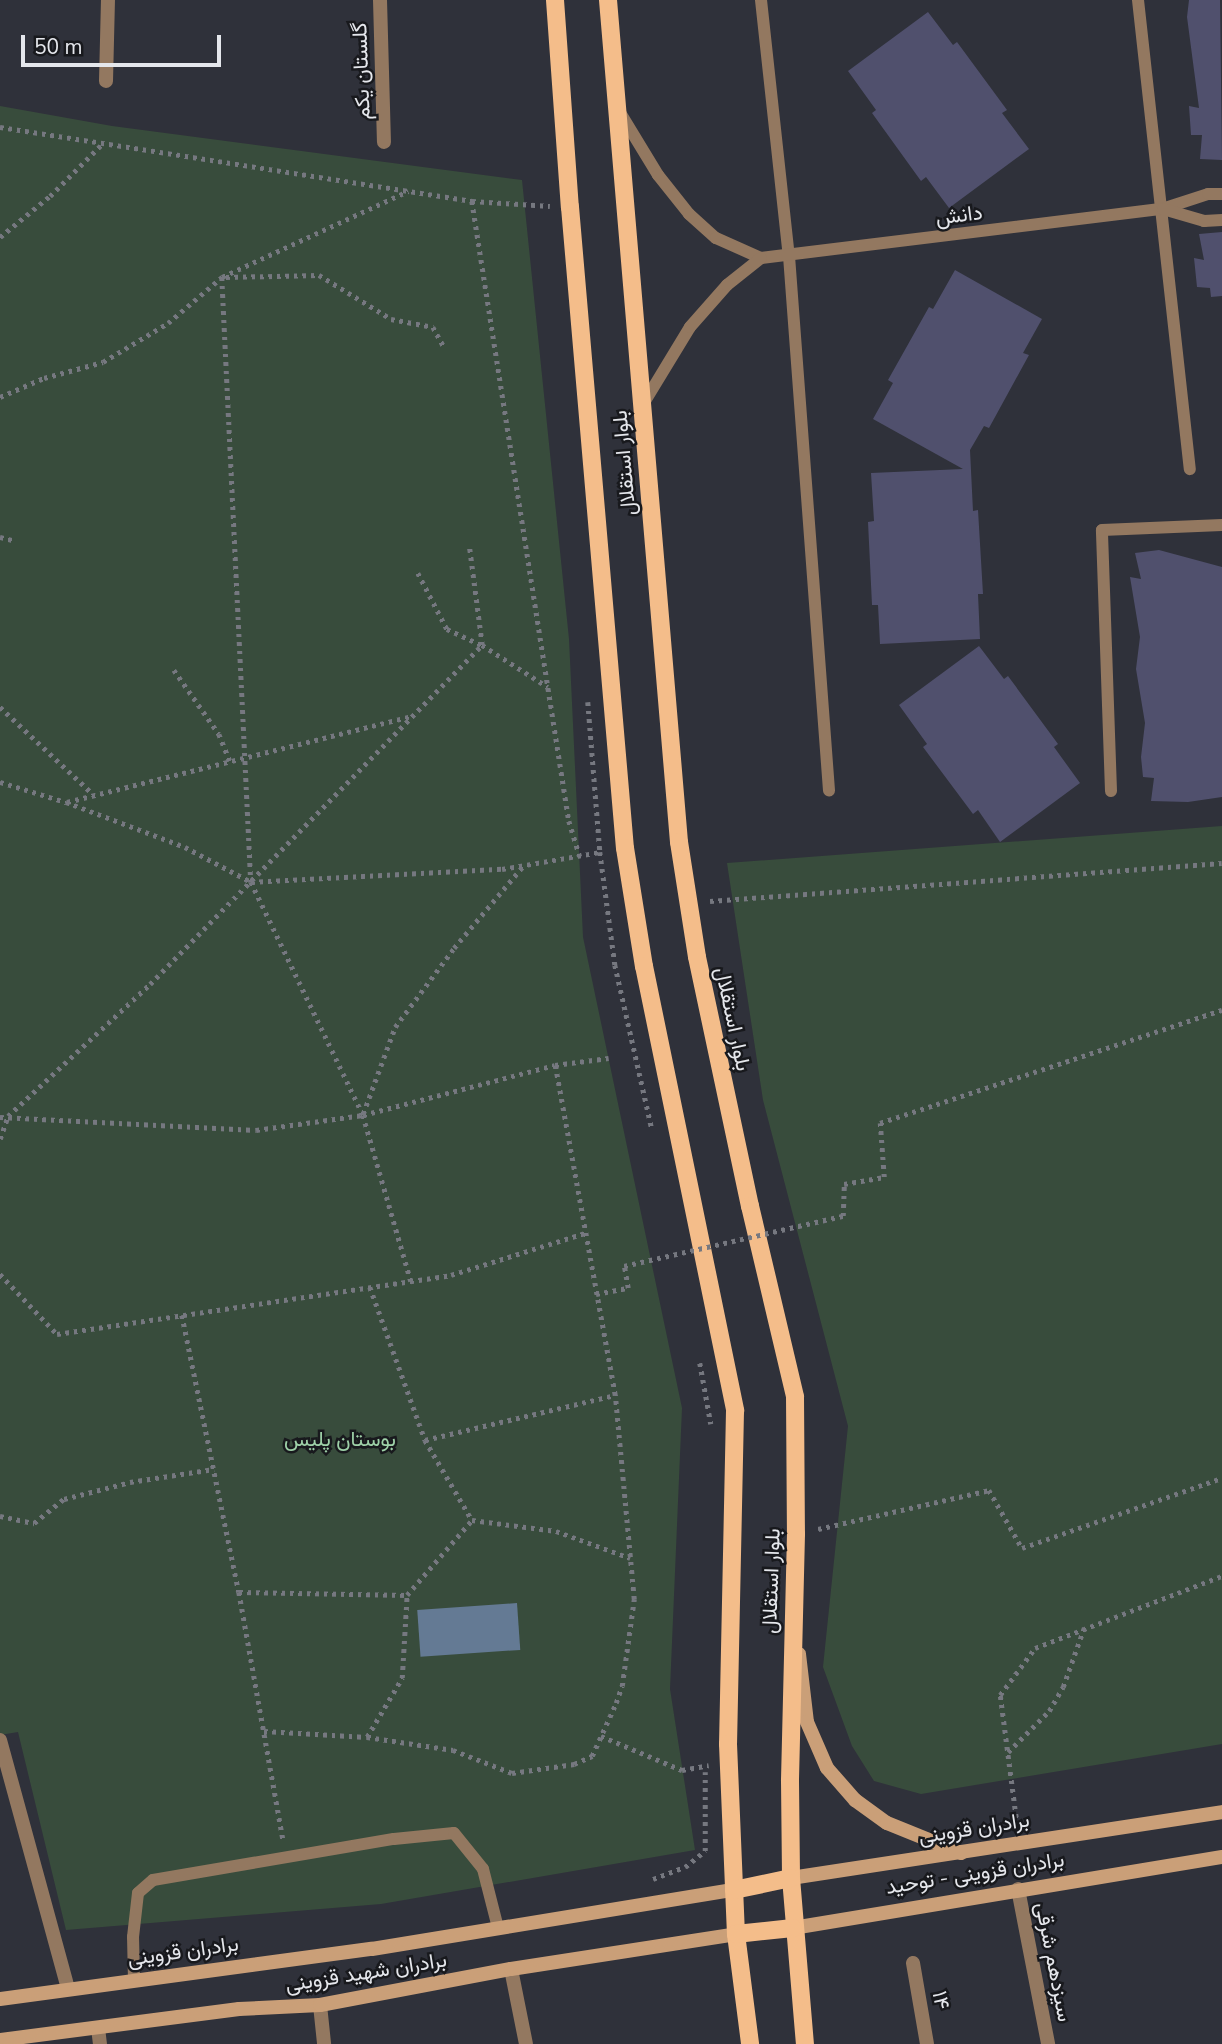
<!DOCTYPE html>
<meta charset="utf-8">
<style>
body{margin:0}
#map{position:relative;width:1222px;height:2044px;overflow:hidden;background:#2f313a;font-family:"Nunito Sans",Vazirmatn,sans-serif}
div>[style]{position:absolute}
.green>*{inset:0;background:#384c3c}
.water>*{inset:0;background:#647a94;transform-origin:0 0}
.building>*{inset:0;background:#50506d}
.path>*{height:4.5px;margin-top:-2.25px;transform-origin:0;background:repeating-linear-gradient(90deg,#767880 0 3.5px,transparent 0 8.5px)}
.lane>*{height:12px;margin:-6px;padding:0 6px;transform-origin:6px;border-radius:6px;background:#937860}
.street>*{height:14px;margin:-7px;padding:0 7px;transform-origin:7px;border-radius:7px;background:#937860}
.secondary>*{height:14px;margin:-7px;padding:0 7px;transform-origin:7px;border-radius:7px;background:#ca9f78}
.primary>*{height:18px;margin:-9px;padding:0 9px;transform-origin:9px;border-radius:9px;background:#f4bd8a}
.path-bridge>*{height:4.5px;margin-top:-2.25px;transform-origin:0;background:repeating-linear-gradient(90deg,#767880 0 3.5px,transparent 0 8.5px)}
span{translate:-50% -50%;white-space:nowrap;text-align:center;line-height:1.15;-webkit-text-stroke:5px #18191d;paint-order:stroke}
.street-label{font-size:21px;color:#e5e7ec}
.park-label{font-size:21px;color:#9ed1a8}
.scale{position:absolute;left:21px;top:35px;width:200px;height:32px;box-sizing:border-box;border:4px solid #e5e7ec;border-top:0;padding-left:9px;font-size:21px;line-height:24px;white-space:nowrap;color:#e5e7ec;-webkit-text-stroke:5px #18191d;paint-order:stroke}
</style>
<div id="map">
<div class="green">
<div style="clip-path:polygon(0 106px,112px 126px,522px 180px,569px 639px,583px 937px,682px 1408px,670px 1689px,695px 1850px,381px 1904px,66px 1930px,18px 1732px,0 1735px)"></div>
<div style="clip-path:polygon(1222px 826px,1222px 1744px,921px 1794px,874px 1781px,852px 1746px,823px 1667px,848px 1426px,763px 1100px,727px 863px)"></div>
</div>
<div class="water">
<div style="left:517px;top:1603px;width:47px;height:100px;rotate:86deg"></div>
</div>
<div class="building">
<div style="clip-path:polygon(1189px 0,1220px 0,1222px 160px,1200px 159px,1202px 135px,1191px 135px,1189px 106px,1199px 108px,1187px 17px)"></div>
<div style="clip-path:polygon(928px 12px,953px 45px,957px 42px,1007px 110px,1002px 113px,1029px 149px,949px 208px,926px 177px,921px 181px,872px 113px,876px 110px,848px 71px)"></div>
<div style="clip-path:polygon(1222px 232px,1222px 296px,1211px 297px,1210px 288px,1197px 287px,1194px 258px,1204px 260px,1199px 234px)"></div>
<div style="clip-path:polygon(955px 270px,1042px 319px,1023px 353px,1029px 355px,989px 428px,984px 426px,970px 450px,973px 511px,978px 510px,983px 594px,978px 594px,980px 639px,880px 644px,878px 605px,872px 605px,868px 522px,874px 521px,871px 473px,963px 469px,873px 419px,893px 383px,888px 380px,929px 307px,933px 309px)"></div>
<div style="clip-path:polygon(1159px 550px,1222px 567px,1222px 797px,1188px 802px,1151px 801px,1154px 778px,1143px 777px,1141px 757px,1145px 723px,1136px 669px,1140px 637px,1130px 577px,1141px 579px,1135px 553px)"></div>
<div style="clip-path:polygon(979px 646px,1004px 679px,1008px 676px,1058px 744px,1054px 747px,1080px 783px,1000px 842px,978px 810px,973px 814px,923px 747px,927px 744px,899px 705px)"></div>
</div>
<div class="path">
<div style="left:0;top:127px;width:478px;rotate:8.9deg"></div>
<div style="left:472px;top:201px;width:78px;rotate:3.7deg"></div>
<div style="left:472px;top:201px;width:628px;rotate:81.11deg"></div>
<div style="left:569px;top:821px;width:37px;rotate:73deg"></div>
<div style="left:0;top:237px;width:65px;rotate:-39.4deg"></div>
<div style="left:50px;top:196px;width:76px;rotate:-45deg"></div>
<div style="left:222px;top:277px;width:606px;rotate:87.26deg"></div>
<div style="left:251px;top:882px;width:259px;rotate:64.3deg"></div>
<div style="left:363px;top:1115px;width:173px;rotate:73.9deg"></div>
<div style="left:226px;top:277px;width:93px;rotate:-1.2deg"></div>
<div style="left:319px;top:275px;width:84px;rotate:31.4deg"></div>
<div style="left:391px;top:319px;width:43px;rotate:10.8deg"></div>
<div style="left:433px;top:327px;width:21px;rotate:61deg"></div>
<div style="left:0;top:397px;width:48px;rotate:-23.4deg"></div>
<div style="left:44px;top:378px;width:61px;rotate:-15.2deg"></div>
<div style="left:103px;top:362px;width:76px;rotate:-31deg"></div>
<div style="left:168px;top:323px;width:71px;rotate:-40.4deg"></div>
<div style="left:222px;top:277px;width:205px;rotate:-24.8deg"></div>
<div style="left:0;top:537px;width:16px;rotate:14deg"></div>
<div style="left:418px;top:573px;width:63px;rotate:62.6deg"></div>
<div style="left:447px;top:629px;width:38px;rotate:25deg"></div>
<div style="left:482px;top:645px;width:78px;rotate:32.5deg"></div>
<div style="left:174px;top:670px;width:78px;rotate:54.9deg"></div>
<div style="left:219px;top:734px;width:29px;rotate:68deg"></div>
<div style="left:588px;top:702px;width:150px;rotate:85.4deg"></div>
<div style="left:600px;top:852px;width:114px;rotate:82.4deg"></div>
<div style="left:615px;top:965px;width:168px;rotate:77.3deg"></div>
<div style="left:0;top:707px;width:129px;rotate:43.1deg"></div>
<div style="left:0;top:782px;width:69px;rotate:16.9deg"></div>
<div style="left:66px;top:802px;width:127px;rotate:20.7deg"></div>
<div style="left:185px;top:847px;width:75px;rotate:27.9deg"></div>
<div style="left:251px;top:882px;width:251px;rotate:-3deg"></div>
<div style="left:502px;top:869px;width:99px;rotate:-9.8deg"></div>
<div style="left:67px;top:802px;width:355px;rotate:-14deg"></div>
<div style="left:710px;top:901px;width:513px;rotate:-4.24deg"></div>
<div style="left:363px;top:1114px;width:93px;rotate:-69.8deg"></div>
<div style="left:395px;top:1027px;width:99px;rotate:-53.2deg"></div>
<div style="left:454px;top:948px;width:107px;rotate:-49.9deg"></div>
<div style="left:0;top:1117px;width:256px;rotate:2.9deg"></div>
<div style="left:256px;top:1130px;width:108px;rotate:-8deg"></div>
<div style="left:363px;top:1115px;width:198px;rotate:-14.6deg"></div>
<div style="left:555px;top:1065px;width:54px;rotate:-7.4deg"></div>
<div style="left:0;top:1139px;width:24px;rotate:-71deg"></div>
<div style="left:8px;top:1116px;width:194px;rotate:-42.9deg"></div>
<div style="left:150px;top:984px;width:474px;rotate:-45.6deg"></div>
<div style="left:482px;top:645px;width:101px;rotate:-97.4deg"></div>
<div style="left:843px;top:1216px;width:32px;rotate:-88deg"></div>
<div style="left:844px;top:1184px;width:41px;rotate:-9.9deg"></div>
<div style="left:884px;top:1177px;width:54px;rotate:-94.2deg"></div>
<div style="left:880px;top:1123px;width:360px;rotate:-18.3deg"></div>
<div style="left:0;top:1274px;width:83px;rotate:46.5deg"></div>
<div style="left:57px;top:1334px;width:398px;rotate:-8.5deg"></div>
<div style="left:451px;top:1275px;width:140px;rotate:-17.4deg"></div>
<div style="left:370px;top:1287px;width:163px;rotate:70.2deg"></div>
<div style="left:425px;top:1440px;width:93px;rotate:59.6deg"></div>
<div style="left:596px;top:1294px;width:33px;rotate:-11deg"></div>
<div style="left:628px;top:1288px;width:22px;rotate:-100deg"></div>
<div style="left:182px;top:1315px;width:283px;rotate:78.4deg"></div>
<div style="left:239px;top:1592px;width:252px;rotate:79.9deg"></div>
<div style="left:700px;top:1363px;width:62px;rotate:79.8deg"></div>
<div style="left:425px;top:1440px;width:195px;rotate:-13.3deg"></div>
<div style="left:0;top:1516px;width:35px;rotate:12deg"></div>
<div style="left:34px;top:1523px;width:38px;rotate:-39deg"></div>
<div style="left:64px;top:1499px;width:68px;rotate:-14.4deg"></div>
<div style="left:130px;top:1482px;width:85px;rotate:-8.8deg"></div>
<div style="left:818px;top:1529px;width:175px;rotate:-12.8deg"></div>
<div style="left:989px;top:1490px;width:67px;rotate:60.4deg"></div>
<div style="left:1022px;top:1548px;width:212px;rotate:-19.3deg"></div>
<div style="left:239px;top:1592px;width:168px;rotate:1deg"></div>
<div style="left:264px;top:1731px;width:103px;rotate:3.3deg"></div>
<div style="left:367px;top:1737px;width:87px;rotate:8.6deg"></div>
<div style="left:453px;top:1750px;width:63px;rotate:21.3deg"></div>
<div style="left:512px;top:1773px;width:63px;rotate:-8.3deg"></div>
<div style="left:574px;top:1764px;width:20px;rotate:-24deg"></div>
<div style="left:592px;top:1756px;width:58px;rotate:-65.6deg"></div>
<div style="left:616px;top:1703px;width:18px;rotate:-71deg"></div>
<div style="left:622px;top:1686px;width:88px;rotate:-82.1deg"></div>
<div style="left:634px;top:1599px;width:205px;rotate:-95.3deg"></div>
<div style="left:615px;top:1395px;width:335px;rotate:-100.3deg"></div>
<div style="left:601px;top:1736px;width:88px;rotate:22.8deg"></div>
<div style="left:682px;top:1770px;width:27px;rotate:-10deg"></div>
<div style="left:367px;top:1737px;width:69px;rotate:-59.3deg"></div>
<div style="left:402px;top:1678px;width:83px;rotate:-86.6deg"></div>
<div style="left:407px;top:1595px;width:99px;rotate:-49.1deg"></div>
<div style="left:472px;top:1520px;width:85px;rotate:7.5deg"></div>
<div style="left:556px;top:1531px;width:79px;rotate:20deg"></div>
<div style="left:1008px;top:1752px;width:58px;rotate:-45deg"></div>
<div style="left:1049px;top:1711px;width:28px;rotate:-60deg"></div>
<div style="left:1063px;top:1687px;width:63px;rotate:-70.4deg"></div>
<div style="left:1017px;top:1826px;width:132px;rotate:-97.4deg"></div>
<div style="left:1000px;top:1695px;width:59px;rotate:-53.3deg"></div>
<div style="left:1035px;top:1648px;width:200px;rotate:-21.1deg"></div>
<div style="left:653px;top:1879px;width:34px;rotate:-21deg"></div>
<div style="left:685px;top:1867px;width:26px;rotate:-39deg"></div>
<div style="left:705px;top:1851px;width:79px;rotate:-90deg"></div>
</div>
<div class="lane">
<div style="left:761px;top:0;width:258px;rotate:83.8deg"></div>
<div style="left:789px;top:256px;width:536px;rotate:85.72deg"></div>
<div style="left:1138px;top:0;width:472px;rotate:83.7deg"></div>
<div style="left:619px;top:111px;width:75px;rotate:58.6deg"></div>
<div style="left:658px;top:175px;width:50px;rotate:51.5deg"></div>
<div style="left:689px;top:214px;width:36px;rotate:42deg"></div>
<div style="left:716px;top:238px;width:49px;rotate:24deg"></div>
<div style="left:761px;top:258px;width:404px;rotate:-7deg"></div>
<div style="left:1162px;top:209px;width:48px;rotate:-18.1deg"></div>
<div style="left:1208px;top:194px;width:14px"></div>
<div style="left:1163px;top:209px;width:43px;rotate:16.3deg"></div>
<div style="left:1204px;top:221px;width:18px;rotate:-3deg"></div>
<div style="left:642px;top:406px;width:92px;rotate:-58.7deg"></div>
<div style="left:690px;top:327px;width:56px;rotate:-48.6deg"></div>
<div style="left:727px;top:285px;width:43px;rotate:-38.5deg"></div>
<div style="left:1111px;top:791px;width:261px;rotate:-92deg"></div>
<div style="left:1102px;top:530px;width:120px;rotate:-2.4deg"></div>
<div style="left:134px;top:1980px;width:43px;rotate:-91.3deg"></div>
<div style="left:133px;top:1937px;width:44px;rotate:-83.5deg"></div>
<div style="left:138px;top:1893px;width:20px;rotate:-41deg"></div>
<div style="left:153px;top:1880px;width:244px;rotate:-9.7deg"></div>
<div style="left:394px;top:1839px;width:60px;rotate:-5.7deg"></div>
<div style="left:454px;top:1833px;width:46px;rotate:51.1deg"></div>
<div style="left:483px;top:1869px;width:61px;rotate:75.7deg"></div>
</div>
<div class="street">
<div style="left:380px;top:0;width:142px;rotate:88.4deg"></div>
<div style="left:106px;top:81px;width:81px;rotate:-88.6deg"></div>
<div style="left:0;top:1740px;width:258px;rotate:74.7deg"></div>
<div style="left:1018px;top:1889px;width:158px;rotate:79deg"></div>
<div style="left:913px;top:1963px;width:82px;rotate:80.2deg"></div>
<div style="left:511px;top:1969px;width:76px;rotate:78.7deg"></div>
<div style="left:320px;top:2005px;width:39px;rotate:84deg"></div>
<div style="left:98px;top:2028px;width:16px;rotate:83deg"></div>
</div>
<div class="secondary">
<div style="left:799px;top:1654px;width:68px;rotate:83.3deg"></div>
<div style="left:807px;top:1722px;width:50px;rotate:66.5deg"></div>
<div style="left:827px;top:1768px;width:43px;rotate:48.8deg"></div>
<div style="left:855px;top:1800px;width:39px;rotate:36deg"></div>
<div style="left:887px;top:1823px;width:80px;rotate:22.1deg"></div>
<div style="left:791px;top:1878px;width:436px;rotate:-8.7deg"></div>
<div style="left:793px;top:1928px;width:435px;rotate:-9.4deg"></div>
<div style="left:0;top:1999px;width:375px;rotate:-7.7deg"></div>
<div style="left:372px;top:1949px;width:367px;rotate:-9.3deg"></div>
<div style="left:0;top:2040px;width:241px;rotate:-7.4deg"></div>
<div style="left:239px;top:2009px;width:81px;rotate:-2.8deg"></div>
<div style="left:320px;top:2005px;width:194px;rotate:-10.7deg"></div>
<div style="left:511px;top:1969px;width:228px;rotate:-8.8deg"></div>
</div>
<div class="primary">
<div style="left:555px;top:0;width:208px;rotate:85.9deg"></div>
<div style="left:570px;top:207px;width:643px;rotate:85.1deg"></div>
<div style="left:625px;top:848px;width:120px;rotate:80.9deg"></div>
<div style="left:644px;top:966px;width:454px;rotate:78.4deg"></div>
<div style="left:735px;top:1411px;width:333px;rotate:91.2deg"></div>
<div style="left:728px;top:1744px;width:190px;rotate:87.6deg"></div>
<div style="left:736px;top:1934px;width:111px;rotate:82.7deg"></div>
<div style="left:608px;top:0;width:845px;rotate:85.18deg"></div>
<div style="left:679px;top:842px;width:116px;rotate:81.1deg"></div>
<div style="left:697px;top:957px;width:255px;rotate:78deg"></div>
<div style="left:750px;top:1206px;width:196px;rotate:76.7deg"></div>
<div style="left:795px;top:1397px;width:137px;rotate:89.6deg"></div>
<div style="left:796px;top:1534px;width:247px;rotate:91.4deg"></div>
<div style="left:790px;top:1781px;width:97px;rotate:89.4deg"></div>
<div style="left:791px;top:1878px;width:167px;rotate:85.2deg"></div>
<div style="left:734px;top:1890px;width:58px;rotate:-11.9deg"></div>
<div style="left:736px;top:1934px;width:57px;rotate:-6deg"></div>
</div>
<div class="path-bridge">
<div style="left:624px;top:1266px;width:225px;rotate:-12.9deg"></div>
</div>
<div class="street-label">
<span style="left:361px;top:71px;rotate:-92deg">گلستان یکم</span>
<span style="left:959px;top:215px;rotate:-7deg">دانش</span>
<span style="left:624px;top:463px;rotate:-95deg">بلوار استقلال</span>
<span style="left:733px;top:1019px;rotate:78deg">بلوار استقلال</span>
<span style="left:771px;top:1581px;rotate:-88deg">بلوار استقلال</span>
<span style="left:974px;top:1828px;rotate:-9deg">برادران قزوینی</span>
<span style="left:975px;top:1873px;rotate:-9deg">برادران قزوینی - توحید</span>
<span style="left:183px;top:1951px;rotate:-8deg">برادران قزوینی</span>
<span style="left:1054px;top:1962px;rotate:79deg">سیزدهم شرقی</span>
<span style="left:366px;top:1972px;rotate:-9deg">برادران شهید قزوینی</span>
<span style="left:941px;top:2000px;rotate:80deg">۱۴</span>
</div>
<div class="park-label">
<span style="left:340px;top:1439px">بوستان پلیس</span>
</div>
<div class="scale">50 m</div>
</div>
